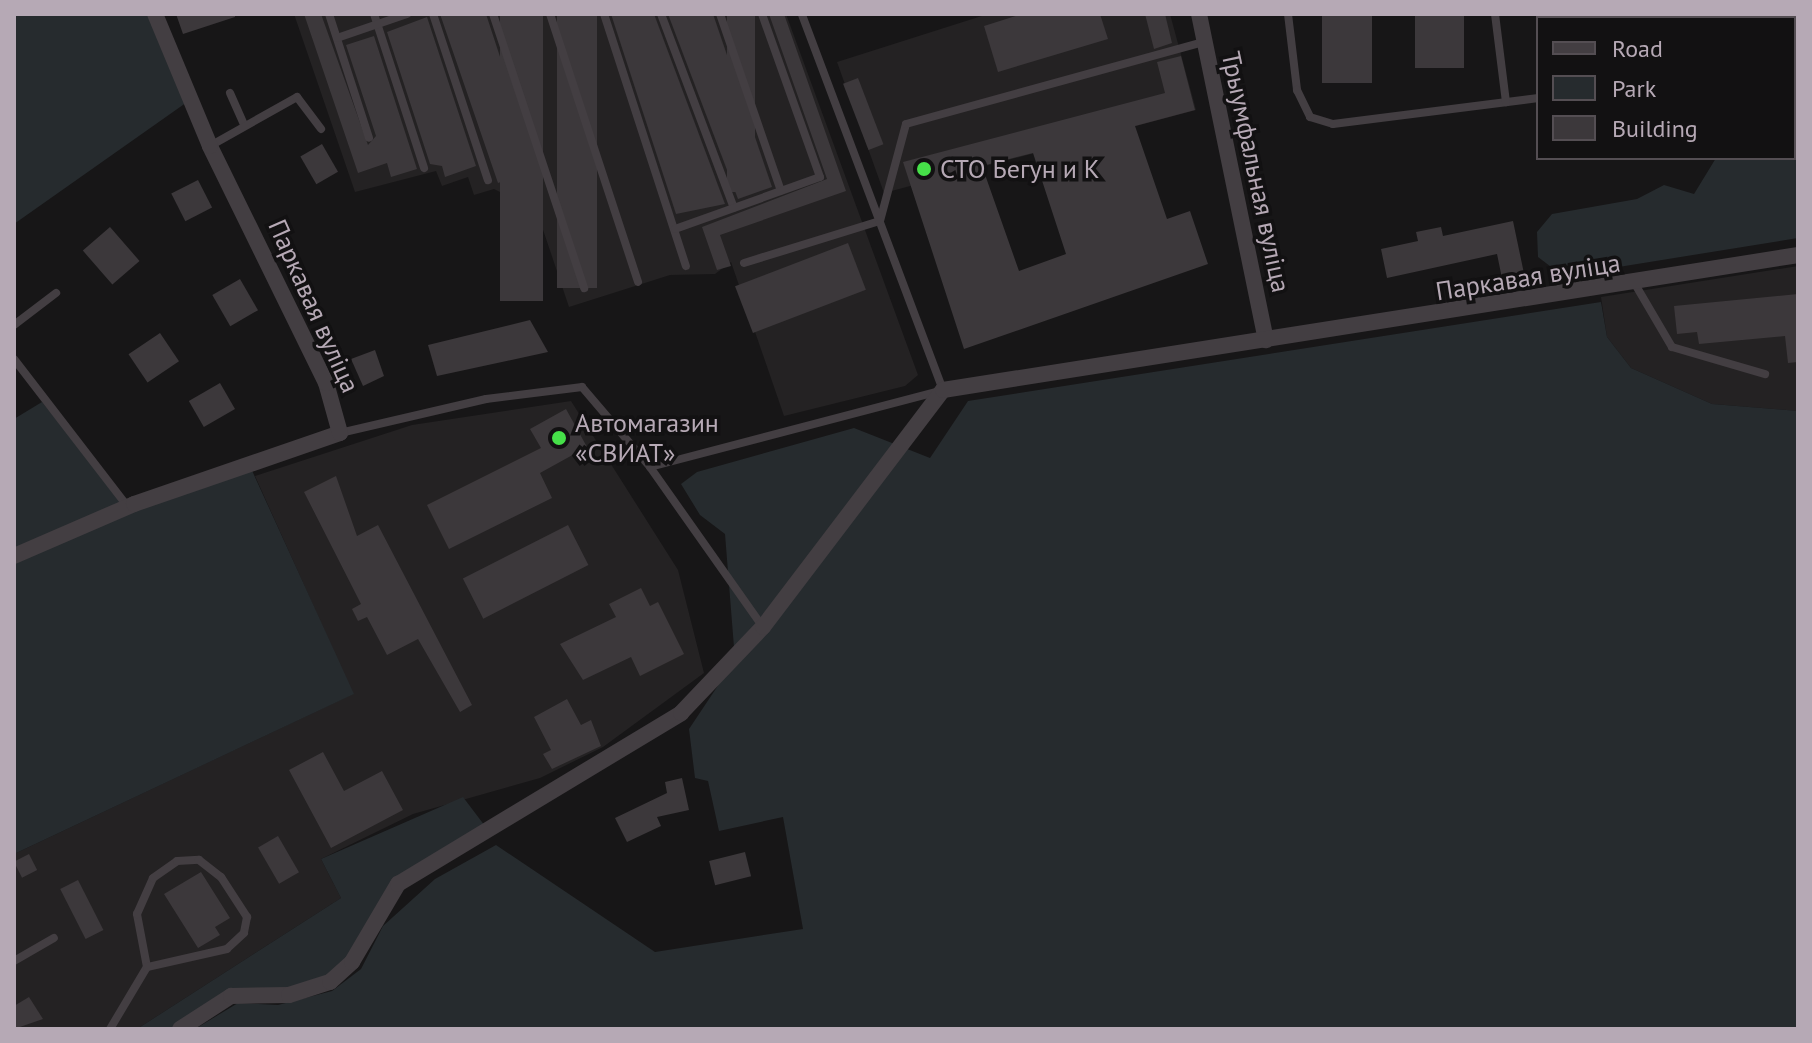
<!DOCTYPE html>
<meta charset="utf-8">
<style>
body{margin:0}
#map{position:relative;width:1812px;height:1043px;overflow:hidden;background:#171617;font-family:"PT Sans",sans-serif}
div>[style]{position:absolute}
.built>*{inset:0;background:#242223}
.green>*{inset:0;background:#262b2e}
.building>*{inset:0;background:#3c383b;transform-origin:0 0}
.service>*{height:8px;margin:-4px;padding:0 4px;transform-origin:4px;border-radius:4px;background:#433e42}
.minor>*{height:16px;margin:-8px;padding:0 8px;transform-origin:8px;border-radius:8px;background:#433e42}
.dots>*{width:22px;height:22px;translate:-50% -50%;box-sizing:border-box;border:4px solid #121112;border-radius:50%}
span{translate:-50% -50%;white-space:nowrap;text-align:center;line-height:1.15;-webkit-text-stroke:7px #121112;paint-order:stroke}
.poi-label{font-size:26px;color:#b6a9b5}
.left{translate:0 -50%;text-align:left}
.street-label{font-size:26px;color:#b6a9b5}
.frame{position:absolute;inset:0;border:16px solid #b6a9b5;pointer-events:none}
.legend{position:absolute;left:1536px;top:16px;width:260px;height:144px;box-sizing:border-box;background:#121112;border:2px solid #544e53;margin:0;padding:10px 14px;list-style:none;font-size:24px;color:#b6a9b5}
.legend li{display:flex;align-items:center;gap:16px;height:40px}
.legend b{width:40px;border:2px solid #544e53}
</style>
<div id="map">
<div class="built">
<div style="clip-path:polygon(294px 14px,786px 14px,918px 375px,905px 386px,784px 416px,731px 262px,715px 274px,670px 275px,569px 307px,531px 194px,516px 200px,494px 189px,474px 195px,468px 177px,442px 186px,436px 171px,355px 192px)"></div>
<div style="clip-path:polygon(988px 14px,1170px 14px,1196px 110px,884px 193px,837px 62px)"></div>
<div style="clip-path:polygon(1798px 266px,1798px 411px,1712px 404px,1631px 368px,1607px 337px,1601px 297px)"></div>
<div style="clip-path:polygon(571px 401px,678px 570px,704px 673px,603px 747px,540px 778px,413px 814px,321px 859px,341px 898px,137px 1029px,14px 1029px,14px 854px,353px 694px,255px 476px,412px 425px)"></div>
</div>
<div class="green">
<div style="clip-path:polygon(14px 14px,155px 14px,190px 100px,14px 224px)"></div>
<div style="clip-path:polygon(1798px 134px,1798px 238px,1563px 276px,1538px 257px,1537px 232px,1552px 214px,1637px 199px,1664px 185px,1694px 194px,1716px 158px,1794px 158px)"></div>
<div style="clip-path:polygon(1601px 302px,1607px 337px,1631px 368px,1712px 404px,1798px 411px,1798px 1029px,195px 1029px,238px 1003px,278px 1005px,332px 991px,361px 969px,383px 926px,435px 879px,496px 845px,655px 952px,803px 929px,783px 817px,719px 831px,708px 781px,695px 778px,689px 729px,735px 660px,725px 534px,700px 515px,681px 484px,697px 472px,854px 428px,930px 458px,968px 401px)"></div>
<div style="clip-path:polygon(42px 402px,128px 507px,249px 464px,354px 694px,14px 854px,14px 419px)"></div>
<div style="clip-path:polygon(463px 797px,488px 830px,398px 884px,330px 982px,250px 992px,180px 1029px,137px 1029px,341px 898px,321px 859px)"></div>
</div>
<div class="building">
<div style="clip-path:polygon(176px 14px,235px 14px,235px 17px,183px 34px)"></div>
<div style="clip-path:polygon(304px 14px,321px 14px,368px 145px,376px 136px,346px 45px,374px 36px,417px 169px,391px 177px,387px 163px,358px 173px)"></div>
<div style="clip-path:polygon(440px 14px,486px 14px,542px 185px,515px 195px,509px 179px,498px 183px)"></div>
<div style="left:500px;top:14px;width:43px;height:287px"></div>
<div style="left:557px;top:14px;width:40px;height:274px"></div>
<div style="clip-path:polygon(611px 14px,654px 14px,725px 204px,676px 214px)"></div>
<div style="clip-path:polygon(668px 14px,713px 14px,772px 187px,738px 199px)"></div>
<div style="left:727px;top:14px;width:28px;height:178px"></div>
<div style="clip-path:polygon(769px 14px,784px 14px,846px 191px,720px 235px,731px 266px,717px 270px,702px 227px,827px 179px)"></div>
<div style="clip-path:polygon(1022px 14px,1100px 14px,1108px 39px,998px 72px,984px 26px)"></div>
<div style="clip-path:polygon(1145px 14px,1165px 14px,1172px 43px,1154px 49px)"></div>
<div style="left:1322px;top:14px;width:50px;height:69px"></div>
<div style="left:1415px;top:14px;width:49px;height:54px"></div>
<div style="clip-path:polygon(427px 17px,476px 166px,445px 177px,442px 166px,430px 164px,387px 32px)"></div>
<div style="clip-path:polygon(evenodd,1181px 56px,1195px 110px,1135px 126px,1167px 219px,1190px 211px,1208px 264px,964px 349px,903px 162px,1165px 93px,1157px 62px,1181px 56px,1033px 153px,1066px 254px,1019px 271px,982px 166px,1033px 153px)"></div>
<div style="left:858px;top:78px;width:71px;height:16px;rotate:69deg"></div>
<div style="left:322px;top:144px;width:32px;height:25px;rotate:60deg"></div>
<div style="left:198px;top:180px;width:31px;height:30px;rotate:63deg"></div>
<div style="clip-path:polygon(1513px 221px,1526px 283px,1504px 288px,1497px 254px,1387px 278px,1381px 249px,1418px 241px,1416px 232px,1441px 227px,1443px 236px)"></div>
<div style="left:110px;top:227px;width:45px;height:36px;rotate:49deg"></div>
<div style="left:848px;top:243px;width:50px;height:121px;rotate:69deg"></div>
<div style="left:240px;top:279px;width:36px;height:32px;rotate:60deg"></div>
<div style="clip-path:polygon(1798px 294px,1798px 362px,1788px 363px,1785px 336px,1699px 344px,1697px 332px,1677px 334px,1674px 306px)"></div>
<div style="clip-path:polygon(530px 320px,548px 352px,437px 376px,428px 345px)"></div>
<div style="left:160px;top:333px;width:34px;height:38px;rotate:56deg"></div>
<div style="clip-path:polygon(375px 350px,384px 376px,363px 386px,351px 359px)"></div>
<div style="left:220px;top:383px;width:30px;height:36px;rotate:60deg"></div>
<div style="clip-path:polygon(566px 409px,587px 447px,540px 473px,552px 498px,449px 549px,427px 505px,541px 448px,530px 429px)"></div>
<div style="clip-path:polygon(336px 476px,357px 536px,378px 525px,472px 705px,460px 712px,418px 639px,387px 655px,367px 617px,358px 621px,352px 609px,361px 604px,304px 492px)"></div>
<div style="left:568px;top:525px;width:45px;height:118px;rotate:63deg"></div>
<div style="clip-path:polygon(641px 588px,650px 606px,658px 602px,684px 654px,640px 676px,631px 657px,583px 680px,560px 644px,616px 617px,609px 604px)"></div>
<div style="clip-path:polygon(567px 699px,581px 725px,591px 720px,601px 746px,552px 769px,543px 754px,551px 750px,534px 717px)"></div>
<div style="clip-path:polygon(323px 752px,344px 791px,382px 771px,403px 810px,331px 848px,289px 770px)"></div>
<div style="clip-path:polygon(682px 778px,689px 810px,657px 817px,661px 826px,627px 842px,615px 818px,667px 793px,665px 782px)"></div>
<div style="left:278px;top:836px;width:42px;height:23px;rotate:60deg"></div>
<div style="left:745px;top:852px;width:25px;height:37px;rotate:76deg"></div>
<div style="left:29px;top:854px;width:18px;height:17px;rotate:63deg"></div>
<div style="clip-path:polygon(201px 872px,230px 918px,215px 927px,220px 935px,198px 948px,164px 894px)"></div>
<div style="left:78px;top:880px;width:56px;height:20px;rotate:63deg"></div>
<div style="clip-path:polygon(29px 997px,43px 1019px,14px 1029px,14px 1006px)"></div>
</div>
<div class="service">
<div style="left:329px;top:14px;width:130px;rotate:72.1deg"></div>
<div style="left:374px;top:14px;width:162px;rotate:72deg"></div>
<div style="left:433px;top:14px;width:175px;rotate:71.7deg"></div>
<div style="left:493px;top:14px;width:289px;rotate:71.6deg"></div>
<div style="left:550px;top:14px;width:282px;rotate:71.8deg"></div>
<div style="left:604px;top:14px;width:265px;rotate:72deg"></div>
<div style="left:661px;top:14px;width:207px;rotate:69.4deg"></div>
<div style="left:720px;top:14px;width:187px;rotate:71deg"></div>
<div style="left:1288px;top:14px;width:77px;rotate:83.2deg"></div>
<div style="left:1297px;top:90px;width:30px;rotate:64deg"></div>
<div style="left:1310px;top:117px;width:24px;rotate:17deg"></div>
<div style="left:1333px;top:124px;width:207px;rotate:-7.2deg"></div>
<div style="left:1495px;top:14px;width:89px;rotate:82.9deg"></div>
<div style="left:1618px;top:14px;width:4px;rotate:76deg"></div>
<div style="left:337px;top:38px;width:74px;rotate:-18.9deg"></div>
<div style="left:1794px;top:65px;width:4px;rotate:-14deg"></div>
<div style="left:230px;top:93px;width:34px;rotate:66deg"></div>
<div style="left:210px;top:146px;width:100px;rotate:-29.4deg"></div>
<div style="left:297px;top:97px;width:40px;rotate:53deg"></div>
<div style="left:675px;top:229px;width:154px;rotate:-19.7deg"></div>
<div style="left:820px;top:177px;width:173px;rotate:-109.6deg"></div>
<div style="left:744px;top:263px;width:142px;rotate:-17.2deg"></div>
<div style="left:880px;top:221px;width:100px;rotate:-75deg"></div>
<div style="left:906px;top:124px;width:309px;rotate:-15.4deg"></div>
<div style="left:1635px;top:284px;width:73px;rotate:59.6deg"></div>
<div style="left:1672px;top:347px;width:97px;rotate:16.2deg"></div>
<div style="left:14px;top:325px;width:53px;rotate:-37.3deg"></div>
<div style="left:14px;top:359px;width:187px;rotate:52.4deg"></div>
<div style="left:340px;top:433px;width:150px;rotate:-13.1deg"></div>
<div style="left:486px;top:399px;width:97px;rotate:-7.1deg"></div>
<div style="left:582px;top:387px;width:105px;rotate:49.6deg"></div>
<div style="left:650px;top:467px;width:194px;rotate:54.8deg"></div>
<div style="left:650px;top:467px;width:303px;rotate:-14.7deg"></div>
<div style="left:943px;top:390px;width:402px;rotate:-110.6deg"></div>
<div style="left:14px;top:961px;width:46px;rotate:-29.9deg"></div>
<div style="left:110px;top:1029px;width:72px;rotate:-59.2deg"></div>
<div style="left:147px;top:967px;width:54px;rotate:-100.7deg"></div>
<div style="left:137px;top:914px;width:39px;rotate:-66deg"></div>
<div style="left:153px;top:878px;width:29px;rotate:-35deg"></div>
<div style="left:177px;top:861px;width:22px;rotate:-3deg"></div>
<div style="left:199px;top:860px;width:28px;rotate:38deg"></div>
<div style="left:221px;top:877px;width:48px;rotate:57deg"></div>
<div style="left:247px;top:917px;width:16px;rotate:101deg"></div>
<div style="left:244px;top:933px;width:23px;rotate:137deg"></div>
<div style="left:227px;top:949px;width:82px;rotate:167.3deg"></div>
</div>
<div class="minor">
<div style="left:1199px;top:14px;width:333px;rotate:78.4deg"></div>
<div style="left:14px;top:556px;width:131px;rotate:-23.4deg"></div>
<div style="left:134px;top:504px;width:218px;rotate:-19deg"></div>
<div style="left:340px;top:433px;width:52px;rotate:-105.6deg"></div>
<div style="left:326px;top:383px;width:264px;rotate:-116.1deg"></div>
<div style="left:210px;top:146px;width:143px;rotate:-112.6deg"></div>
<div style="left:180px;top:1029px;width:61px;rotate:-32.9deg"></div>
<div style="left:231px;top:996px;width:58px;rotate:-1deg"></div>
<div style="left:289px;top:995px;width:43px;rotate:-17.6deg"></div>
<div style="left:330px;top:982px;width:30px;rotate:-42deg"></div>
<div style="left:352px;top:962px;width:91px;rotate:-59.5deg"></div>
<div style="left:398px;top:884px;width:331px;rotate:-31.1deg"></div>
<div style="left:681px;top:713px;width:119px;rotate:-46.4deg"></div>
<div style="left:763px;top:627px;width:298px;rotate:-52.8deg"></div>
<div style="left:943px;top:390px;width:866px;rotate:-8.97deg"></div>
</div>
<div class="dots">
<div style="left:924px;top:169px;background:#46e049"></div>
<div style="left:559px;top:438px;background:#46e049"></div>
</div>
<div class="poi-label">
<span class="left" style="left:940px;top:169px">СТО Бегун и К</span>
<span class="left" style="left:575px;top:438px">Автомагазин<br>«СВИАТ»</span>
</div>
<div class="street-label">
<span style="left:1256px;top:172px;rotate:78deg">Трыумфальная вуліца</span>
<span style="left:1528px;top:277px;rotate:-9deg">Паркавая вуліца</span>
<span style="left:314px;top:306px;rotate:66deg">Паркавая вуліца</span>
</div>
<div class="frame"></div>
<ul class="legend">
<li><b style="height:10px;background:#433e42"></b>Road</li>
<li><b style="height:22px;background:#262b2e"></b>Park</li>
<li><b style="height:22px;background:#3c383b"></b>Building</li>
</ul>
</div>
